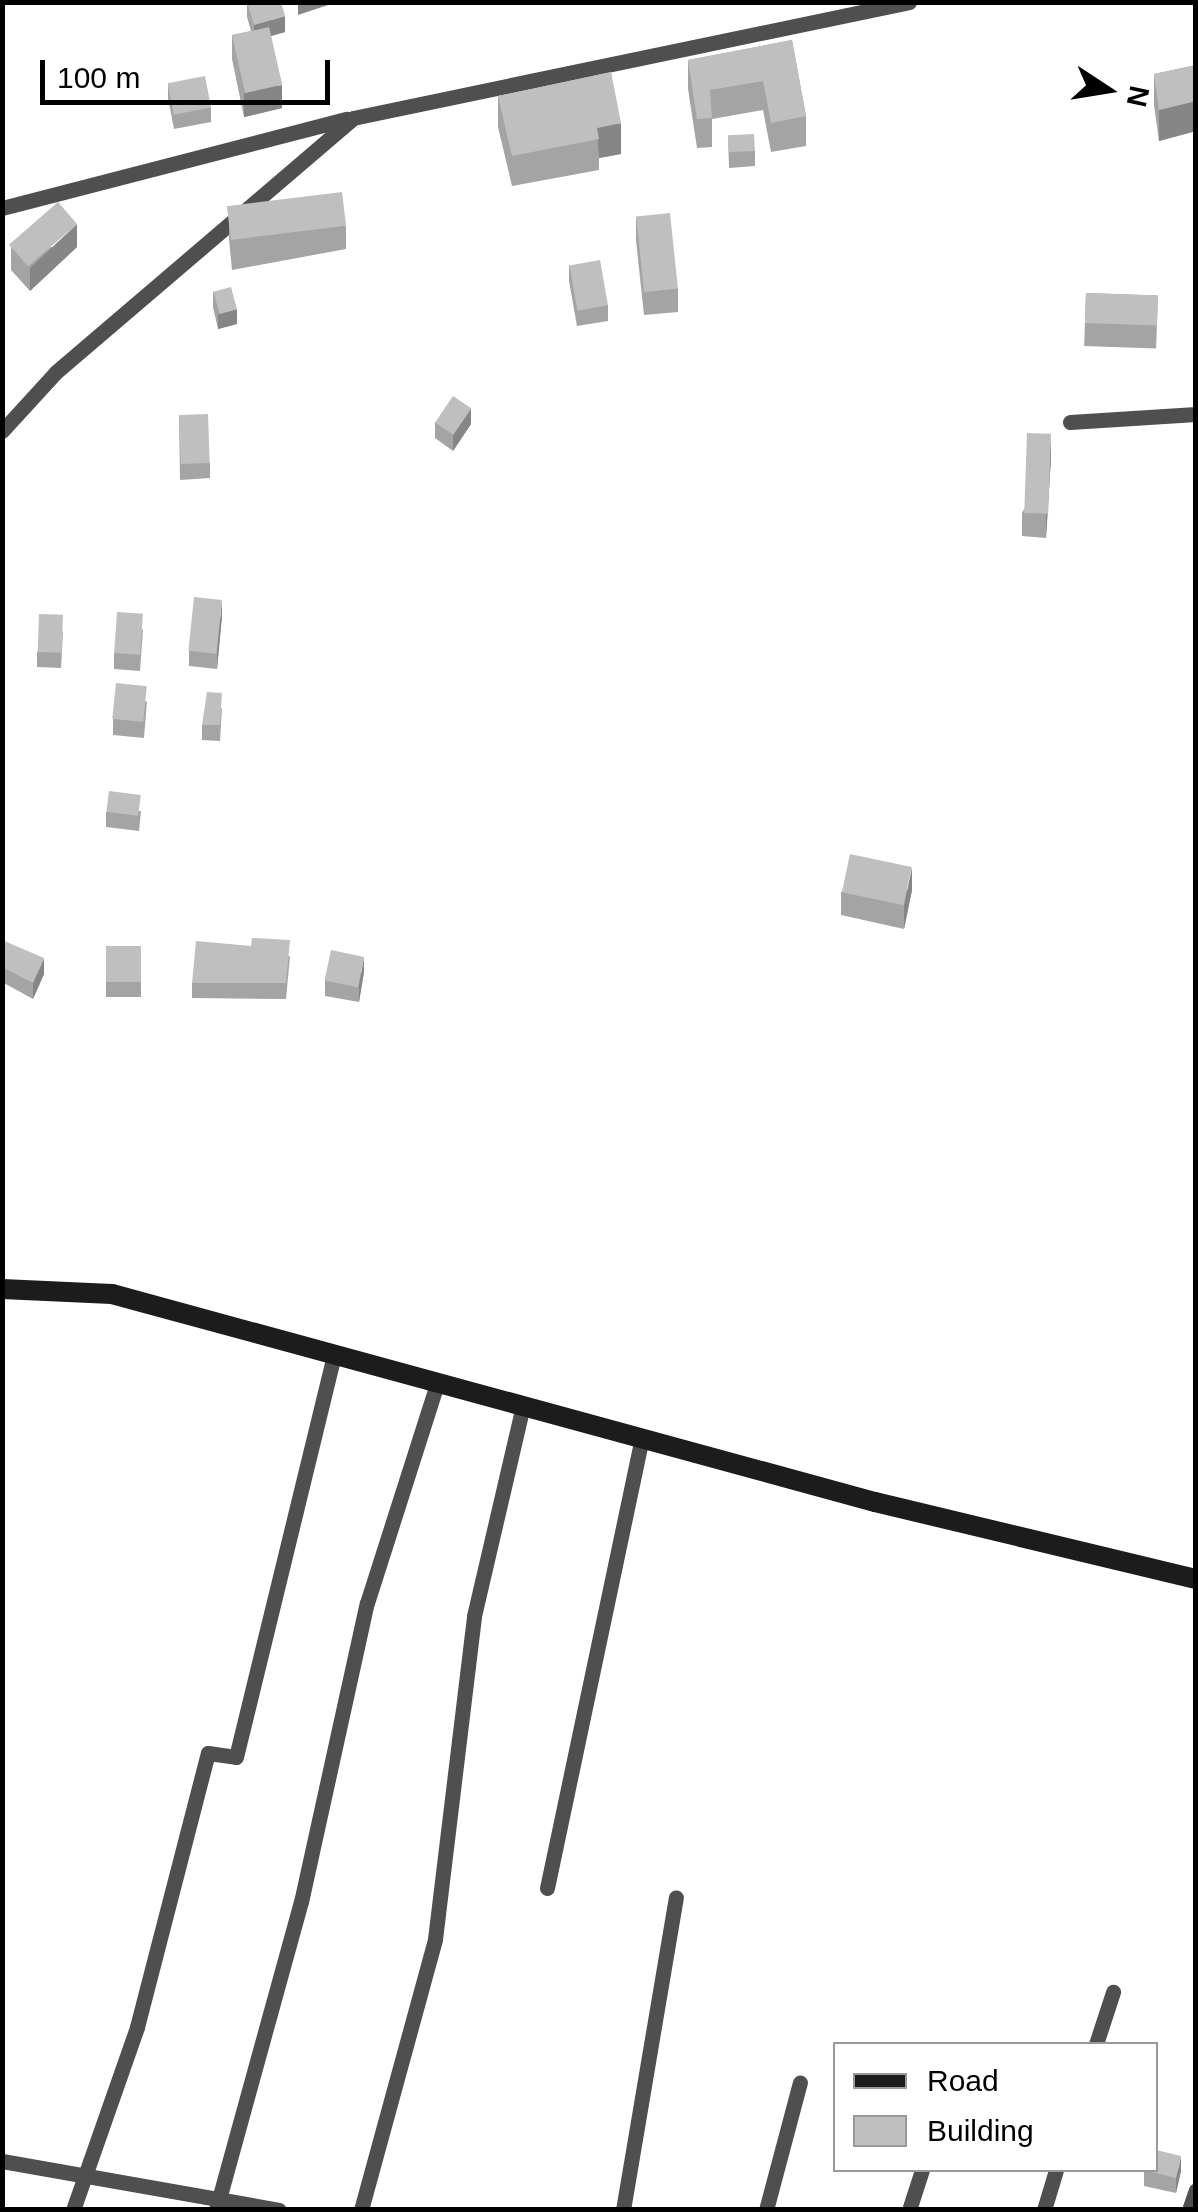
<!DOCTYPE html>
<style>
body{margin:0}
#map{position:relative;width:1198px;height:2212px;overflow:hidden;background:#fff;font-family:Helvetica,sans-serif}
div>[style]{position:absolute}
.street>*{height:15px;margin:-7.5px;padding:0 7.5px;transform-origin:7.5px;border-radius:7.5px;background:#4f4f4f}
.secondary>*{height:20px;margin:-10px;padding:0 10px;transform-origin:10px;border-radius:10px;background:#1c1c1c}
.wall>*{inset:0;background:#a4a4a4;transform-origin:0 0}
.shaded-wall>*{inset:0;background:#868686}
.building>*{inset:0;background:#bfbfbf;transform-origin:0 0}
span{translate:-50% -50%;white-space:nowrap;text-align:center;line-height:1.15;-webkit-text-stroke:8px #fff;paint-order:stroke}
.frame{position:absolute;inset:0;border:5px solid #000;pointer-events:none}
.legend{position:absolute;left:833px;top:2042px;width:325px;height:130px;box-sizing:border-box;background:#fff;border:2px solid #999;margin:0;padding:12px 18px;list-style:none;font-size:30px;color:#000}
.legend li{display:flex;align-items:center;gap:20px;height:50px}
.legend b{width:50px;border:2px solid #999}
.north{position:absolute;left:1058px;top:40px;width:100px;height:100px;-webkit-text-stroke:8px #fff;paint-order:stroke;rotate:102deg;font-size:28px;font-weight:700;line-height:40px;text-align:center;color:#000}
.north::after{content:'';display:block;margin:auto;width:35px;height:45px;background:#000;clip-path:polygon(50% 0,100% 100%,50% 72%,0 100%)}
.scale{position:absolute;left:40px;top:60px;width:290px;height:45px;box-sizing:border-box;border:5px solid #000;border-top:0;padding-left:12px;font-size:30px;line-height:35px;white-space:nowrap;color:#000;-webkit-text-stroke:8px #fff;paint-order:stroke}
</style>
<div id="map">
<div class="street">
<div style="left:2px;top:208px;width:356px;rotate:-14.5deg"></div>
<div style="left:1070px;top:422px;width:126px;rotate:-3.6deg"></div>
<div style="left:2px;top:431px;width:80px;rotate:-47.5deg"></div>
<div style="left:56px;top:372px;width:391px;rotate:-40.5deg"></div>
<div style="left:353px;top:118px;width:568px;rotate:-11.78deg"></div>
<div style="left:547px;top:1888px;width:459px;rotate:-78.1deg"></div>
<div style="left:1096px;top:2044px;width:55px;rotate:-71.9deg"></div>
<div style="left:2px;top:2161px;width:281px;rotate:10deg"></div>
<div style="left:73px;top:2210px;width:194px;rotate:-70.7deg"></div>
<div style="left:137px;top:2027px;width:283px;rotate:-75.5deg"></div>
<div style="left:208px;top:1753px;width:28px;rotate:8deg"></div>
<div style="left:236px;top:1757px;width:414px;rotate:-76.3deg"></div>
<div style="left:216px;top:2210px;width:320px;rotate:-74.6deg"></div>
<div style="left:301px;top:1902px;width:306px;rotate:-77.6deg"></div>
<div style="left:367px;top:1603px;width:231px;rotate:-72.3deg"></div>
<div style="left:361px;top:2210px;width:281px;rotate:-74.7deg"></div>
<div style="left:435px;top:1939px;width:325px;rotate:-83.1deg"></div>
<div style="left:474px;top:1616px;width:216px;rotate:-76.9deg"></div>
<div style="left:623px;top:2210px;width:317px;rotate:-80.4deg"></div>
<div style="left:766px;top:2210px;width:132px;rotate:-75.1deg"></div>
<div style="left:909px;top:2210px;width:42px;rotate:-72deg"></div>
<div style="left:1044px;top:2210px;width:42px;rotate:-73.3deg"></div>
<div style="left:1189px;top:2210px;width:21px;rotate:-71deg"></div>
</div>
<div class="secondary">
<div style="left:2px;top:1289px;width:110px;rotate:2.6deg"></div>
<div style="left:112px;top:1294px;width:791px;rotate:15.25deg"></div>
<div style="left:875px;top:1502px;width:330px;rotate:13.5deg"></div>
</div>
<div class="wall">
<div style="clip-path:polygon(247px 2px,285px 32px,271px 36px,282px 108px,244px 117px,232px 59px,232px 35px,251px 31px,247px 17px)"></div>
<div style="clip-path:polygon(792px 40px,806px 116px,806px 146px,771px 152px,763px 110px,712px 119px,712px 147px,697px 148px,688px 89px,688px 60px)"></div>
<div style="clip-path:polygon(1196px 65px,1196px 131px,1159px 141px,1154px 105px,1154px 74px)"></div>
<div style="clip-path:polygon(611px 72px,621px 154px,599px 158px,599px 170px,512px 186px,498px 127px,498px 96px)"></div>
<div style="clip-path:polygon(168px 83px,211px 107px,211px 122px,174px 129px,168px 98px)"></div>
<div style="clip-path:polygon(728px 136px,755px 151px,755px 166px,729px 168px)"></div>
<div style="clip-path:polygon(229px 216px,346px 226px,346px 249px,232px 270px,229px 239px)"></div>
<div style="clip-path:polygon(636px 217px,678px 289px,678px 312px,644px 315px,636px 240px)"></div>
<div style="clip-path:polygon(11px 247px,77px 247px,30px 291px,11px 270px)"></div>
<div style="clip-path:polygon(569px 265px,608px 305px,608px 321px,577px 326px,569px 281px)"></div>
<div style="clip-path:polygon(213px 291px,237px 324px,218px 329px,213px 307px)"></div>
<div style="left:1086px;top:293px;width:72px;height:53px;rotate:2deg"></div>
<div style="clip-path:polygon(179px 416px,210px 463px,210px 478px,180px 480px)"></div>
<div style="clip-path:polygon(435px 422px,471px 424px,453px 451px,435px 438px)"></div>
<div style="clip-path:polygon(1051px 458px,1046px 538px,1022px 536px,1022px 513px)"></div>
<div style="clip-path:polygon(222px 616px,217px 669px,189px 666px,189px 651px)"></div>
<div style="clip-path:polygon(143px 629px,140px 671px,114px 669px,114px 653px)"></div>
<div style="clip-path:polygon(63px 631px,61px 668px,37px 667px,37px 652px)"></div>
<div style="clip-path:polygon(147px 701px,144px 738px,113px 735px,113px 719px)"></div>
<div style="clip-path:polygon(222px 708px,220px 741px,202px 740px,202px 725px)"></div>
<div style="clip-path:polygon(141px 811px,139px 831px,106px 827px,106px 812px)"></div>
<div style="clip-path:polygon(912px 890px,904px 929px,841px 915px,841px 892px)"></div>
<div style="clip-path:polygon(2px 940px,44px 974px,33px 999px,2px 982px)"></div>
<div style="left:106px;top:946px;width:35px;height:51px"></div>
<div style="clip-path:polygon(290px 956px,286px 999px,192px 998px,192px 983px)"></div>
<div style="clip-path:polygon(364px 972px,359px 1002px,325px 996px,325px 980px)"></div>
<div style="clip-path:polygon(1144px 2170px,1181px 2171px,1176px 2193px,1144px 2186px)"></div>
</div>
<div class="shaded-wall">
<div style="clip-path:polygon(298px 2px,331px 2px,331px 4px,298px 15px)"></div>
<div style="clip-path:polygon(285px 16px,285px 32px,254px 41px,254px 25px)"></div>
<div style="clip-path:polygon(282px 85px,282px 108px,244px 117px,244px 93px)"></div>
<div style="clip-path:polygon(1196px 101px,1196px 131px,1159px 141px,1159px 110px)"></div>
<div style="clip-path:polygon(621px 123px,621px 154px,599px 158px,597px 128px)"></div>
<div style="clip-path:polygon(77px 224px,77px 247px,30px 291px,30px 268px)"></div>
<div style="clip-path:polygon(237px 309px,237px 324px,218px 329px,218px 314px)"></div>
<div style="clip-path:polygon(471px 408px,471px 424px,453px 451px,453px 435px)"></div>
<div style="clip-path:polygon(1051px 434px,1051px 458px,1046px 538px,1046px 515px)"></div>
<div style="clip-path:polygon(222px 600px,222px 616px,217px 669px,217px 653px)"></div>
<div style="clip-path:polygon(912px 867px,912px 890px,904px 929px,904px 906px)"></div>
<div style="clip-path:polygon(364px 957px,364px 972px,359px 1002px,359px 986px)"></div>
<div style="clip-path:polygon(44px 958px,44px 974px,33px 999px,33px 983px)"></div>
<div style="clip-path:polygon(1181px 2156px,1181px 2171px,1176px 2193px,1176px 2178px)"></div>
</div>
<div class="building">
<div style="clip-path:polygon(247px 2px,281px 2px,285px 16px,254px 25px)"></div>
<div style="left:269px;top:27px;width:59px;height:38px;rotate:77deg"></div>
<div style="clip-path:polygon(792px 40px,806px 116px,771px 123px,763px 81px,710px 90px,712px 118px,697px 119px,688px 60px)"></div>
<div style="clip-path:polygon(1196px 65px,1196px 101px,1159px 110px,1154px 74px)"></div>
<div style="clip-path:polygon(611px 72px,621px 123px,597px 128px,599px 139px,512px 156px,498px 96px)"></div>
<div style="left:205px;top:76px;width:32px;height:38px;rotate:79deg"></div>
<div style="left:754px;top:134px;width:17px;height:26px;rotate:87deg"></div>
<div style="left:342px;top:192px;width:34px;height:116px;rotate:83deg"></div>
<div style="left:58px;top:202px;width:29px;height:65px;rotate:49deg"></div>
<div style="left:670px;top:213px;width:76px;height:34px;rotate:84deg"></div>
<div style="left:600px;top:260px;width:46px;height:31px;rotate:80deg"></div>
<div style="left:231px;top:287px;width:23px;height:18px;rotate:75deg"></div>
<div style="left:1086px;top:293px;width:72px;height:30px;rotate:2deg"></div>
<div style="left:453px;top:396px;width:22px;height:32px;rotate:34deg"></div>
<div style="left:208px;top:414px;width:49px;height:29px;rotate:88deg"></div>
<div style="left:1027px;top:433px;width:24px;height:80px;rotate:2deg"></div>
<div style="left:194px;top:597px;width:28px;height:54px;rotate:6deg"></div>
<div style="left:117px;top:612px;width:26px;height:41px;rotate:4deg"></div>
<div style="left:39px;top:614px;width:24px;height:38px;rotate:2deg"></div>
<div style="left:116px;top:683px;width:31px;height:36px;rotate:6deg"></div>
<div style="clip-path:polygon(207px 692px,222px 693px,220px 725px,202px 725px)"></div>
<div style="left:109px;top:791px;width:32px;height:21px;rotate:7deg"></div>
<div style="left:850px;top:854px;width:63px;height:39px;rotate:12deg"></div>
<div style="clip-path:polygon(252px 938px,290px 940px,286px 983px,192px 983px,196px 941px,251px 946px)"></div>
<div style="clip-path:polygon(2px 940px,44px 958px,33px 983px,2px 967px)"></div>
<div style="left:106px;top:946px;width:35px;height:36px"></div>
<div style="left:331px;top:950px;width:34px;height:31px;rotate:12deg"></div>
<div style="clip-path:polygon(1156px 2150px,1181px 2156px,1176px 2178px,1144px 2170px,1156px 2170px)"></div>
</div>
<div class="frame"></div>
<ul class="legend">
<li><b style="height:12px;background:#1c1c1c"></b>Road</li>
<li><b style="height:28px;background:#bfbfbf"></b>Building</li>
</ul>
<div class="north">N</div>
<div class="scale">100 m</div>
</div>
